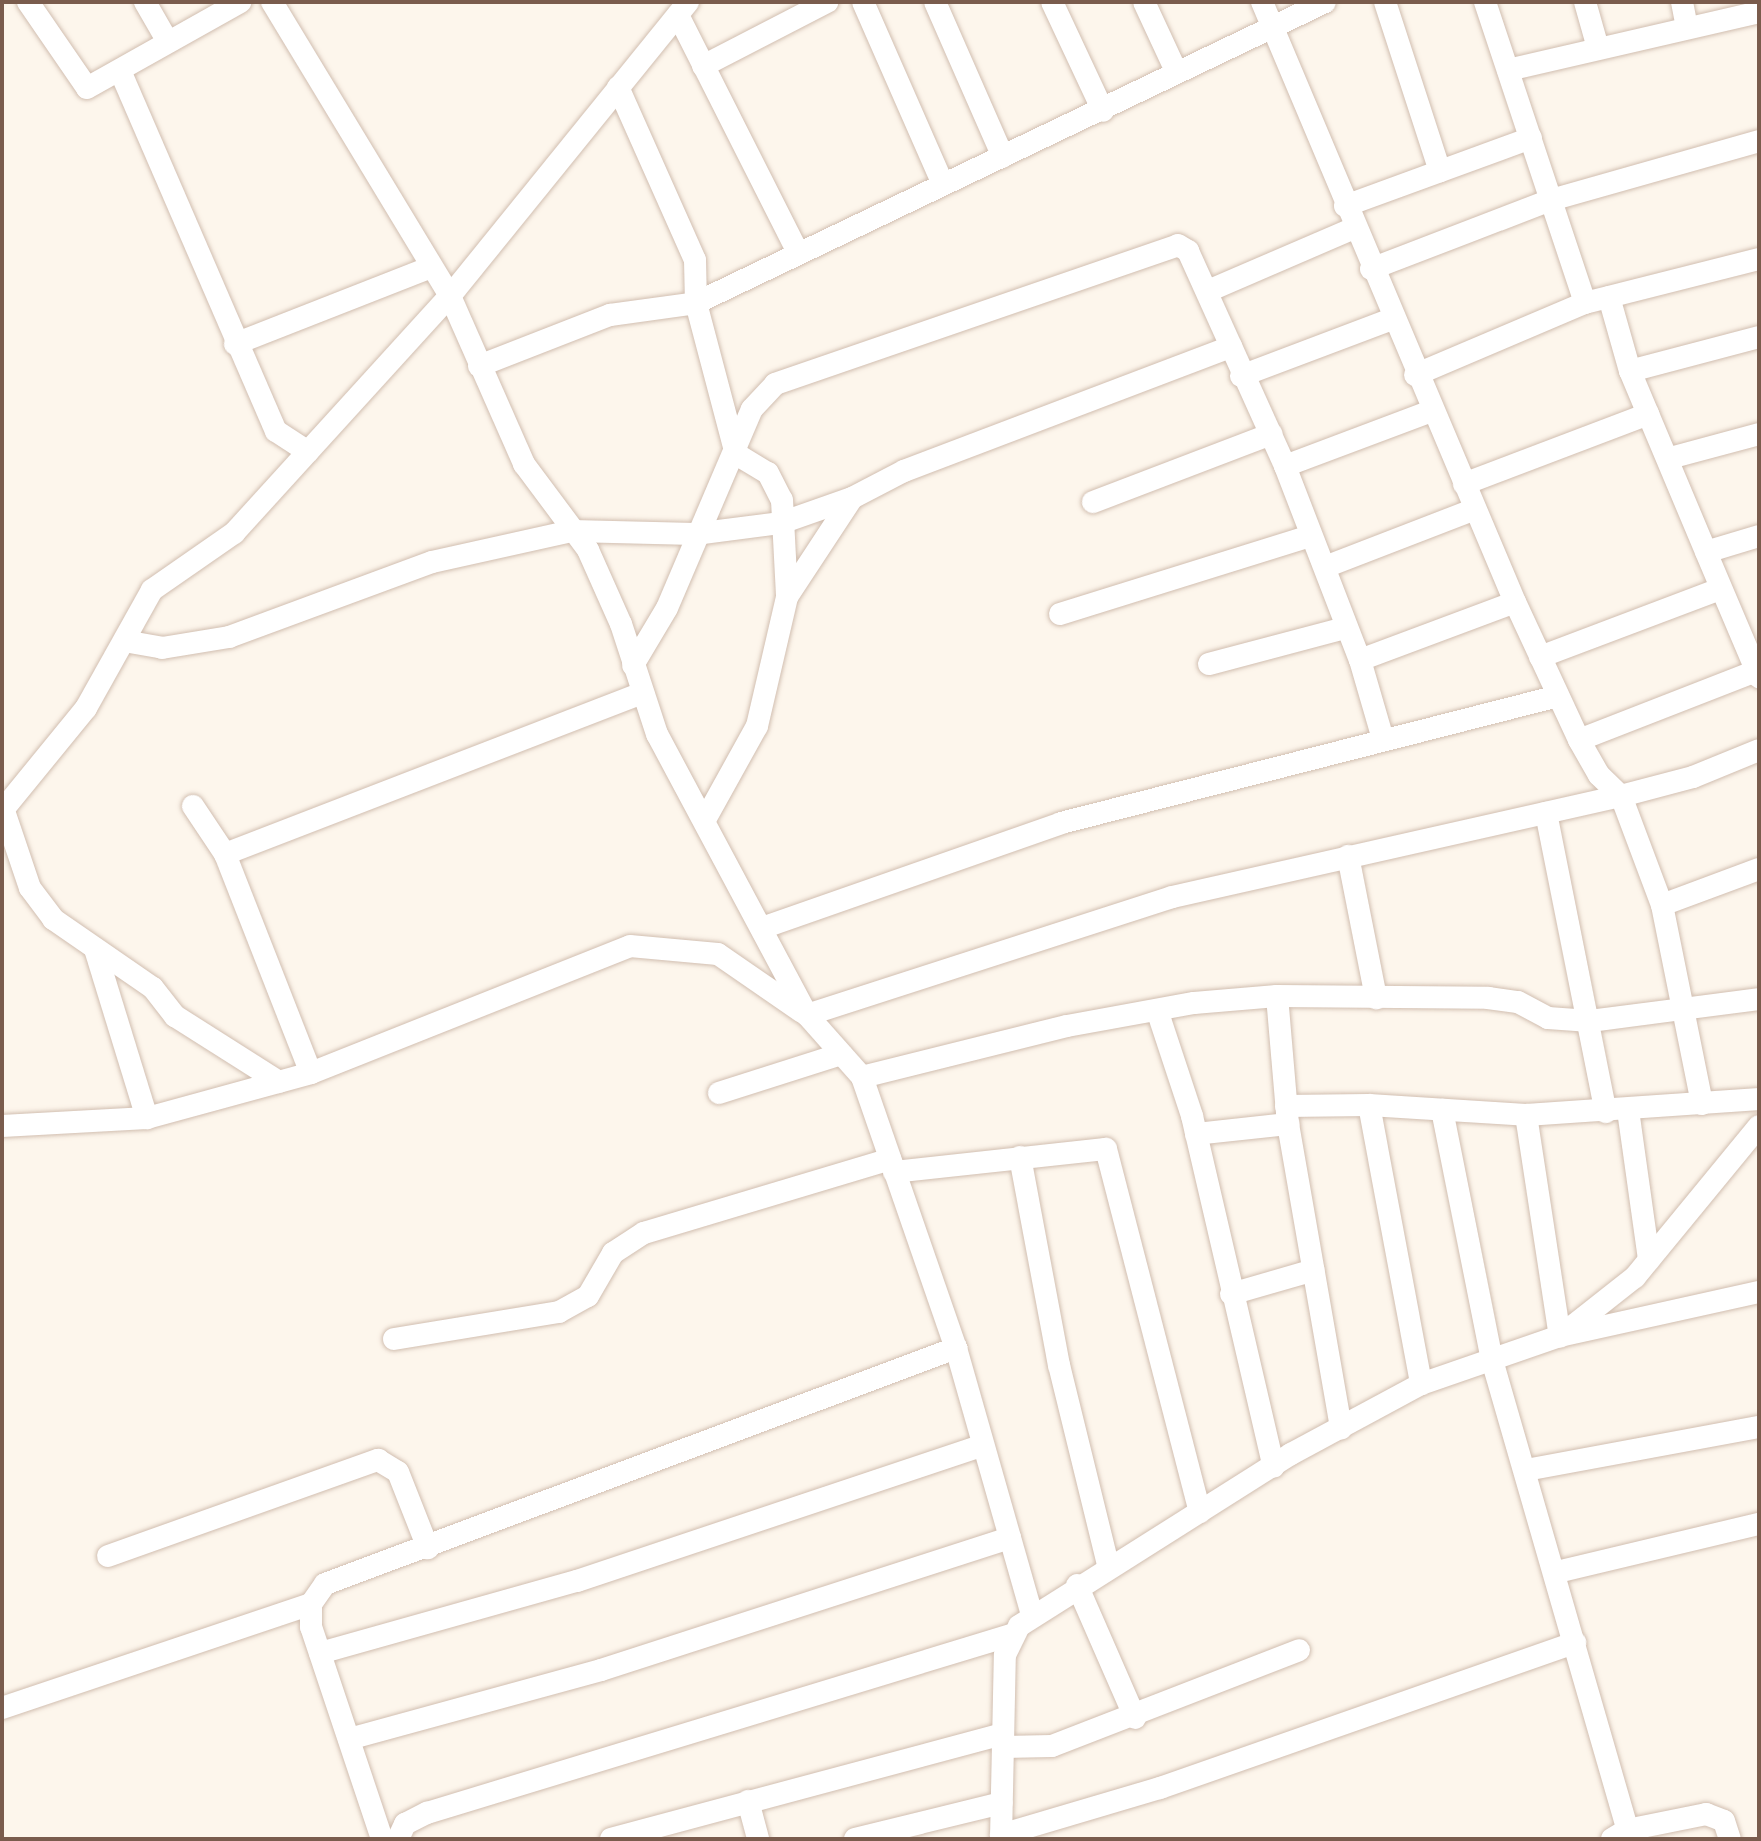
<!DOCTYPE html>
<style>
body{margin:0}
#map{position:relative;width:1761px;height:1841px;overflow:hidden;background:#fdf6ec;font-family:"Space Grotesk",sans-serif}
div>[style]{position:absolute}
.roads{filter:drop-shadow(0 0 2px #d1beb0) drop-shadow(0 0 2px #d1beb0)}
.minor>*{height:22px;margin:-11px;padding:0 11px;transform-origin:11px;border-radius:11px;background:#fff}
span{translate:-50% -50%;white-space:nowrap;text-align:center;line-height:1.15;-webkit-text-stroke:7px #fffaf3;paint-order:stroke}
.frame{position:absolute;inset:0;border:4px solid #7a5c4d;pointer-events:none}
</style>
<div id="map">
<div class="roads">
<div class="minor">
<div style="left:28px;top:2px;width:104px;rotate:55.5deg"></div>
<div style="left:87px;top:88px;width:176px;rotate:-29.3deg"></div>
<div style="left:145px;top:2px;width:46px;rotate:60.1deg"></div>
<div style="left:272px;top:2px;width:344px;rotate:58.8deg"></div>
<div style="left:450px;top:296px;width:184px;rotate:66.2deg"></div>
<div style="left:524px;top:464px;width:107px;rotate:53.3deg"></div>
<div style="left:588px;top:550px;width:81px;rotate:66deg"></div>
<div style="left:621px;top:624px;width:116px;rotate:71.9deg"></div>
<div style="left:657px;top:734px;width:319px;rotate:61.9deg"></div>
<div style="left:807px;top:1015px;width:83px;rotate:48.4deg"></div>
<div style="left:862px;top:1077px;width:287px;rotate:70.9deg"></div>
<div style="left:956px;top:1348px;width:277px;rotate:74.1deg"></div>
<div style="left:863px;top:2px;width:199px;rotate:66.3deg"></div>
<div style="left:935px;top:2px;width:169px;rotate:66.3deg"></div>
<div style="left:1052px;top:2px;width:120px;rotate:64.9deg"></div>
<div style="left:1144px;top:2px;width:78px;rotate:65.1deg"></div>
<div style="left:1262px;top:2px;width:651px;rotate:67.14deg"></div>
<div style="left:1515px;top:602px;width:152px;rotate:65.1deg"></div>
<div style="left:1579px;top:740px;width:40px;rotate:60.3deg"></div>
<div style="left:1599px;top:775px;width:30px;rotate:44deg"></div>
<div style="left:1621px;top:796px;width:116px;rotate:69.4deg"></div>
<div style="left:1662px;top:905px;width:203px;rotate:78.6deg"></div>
<div style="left:1385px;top:2px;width:178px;rotate:72deg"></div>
<div style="left:1485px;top:2px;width:317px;rotate:71.6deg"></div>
<div style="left:1585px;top:2px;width:48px;rotate:74.2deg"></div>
<div style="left:1682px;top:2px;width:26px;rotate:79deg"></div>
<div style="left:678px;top:15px;width:264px;rotate:63.2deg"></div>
<div style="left:703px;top:66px;width:140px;rotate:-27.3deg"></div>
<div style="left:1508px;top:70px;width:258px;rotate:-13deg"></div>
<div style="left:121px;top:73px;width:390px;rotate:66.6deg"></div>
<div style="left:276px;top:431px;width:38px;rotate:33deg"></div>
<div style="left:618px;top:87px;width:189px;rotate:66deg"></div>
<div style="left:695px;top:260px;width:43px;rotate:88.7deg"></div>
<div style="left:696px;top:303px;width:156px;rotate:75.2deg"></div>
<div style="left:736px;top:454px;width:37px;rotate:31deg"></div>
<div style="left:768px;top:473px;width:30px;rotate:63deg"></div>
<div style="left:782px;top:500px;width:97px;rotate:87deg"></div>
<div style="left:1345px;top:206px;width:198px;rotate:-20.1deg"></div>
<div style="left:1371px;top:269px;width:193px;rotate:-21deg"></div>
<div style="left:1551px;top:200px;width:216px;rotate:-15.8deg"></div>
<div style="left:1208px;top:291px;width:159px;rotate:-23.3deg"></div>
<div style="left:1609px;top:297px;width:77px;rotate:74.2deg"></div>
<div style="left:1630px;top:371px;width:196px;rotate:67.2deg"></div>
<div style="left:235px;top:344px;width:208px;rotate:-21.4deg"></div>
<div style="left:479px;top:366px;width:141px;rotate:-21.3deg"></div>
<div style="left:610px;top:315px;width:87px;rotate:-7.9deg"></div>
<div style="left:696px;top:303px;width:697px;rotate:-25.57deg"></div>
<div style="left:1630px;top:371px;width:133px;rotate:-14.8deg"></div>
<div style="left:1415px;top:375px;width:185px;rotate:-23deg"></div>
<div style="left:1585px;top:303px;width:179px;rotate:-14.2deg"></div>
<div style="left:1241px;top:376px;width:161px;rotate:-20.7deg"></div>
<div style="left:1670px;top:458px;width:92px;rotate:-15.1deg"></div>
<div style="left:1285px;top:466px;width:156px;rotate:-20.6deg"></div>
<div style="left:1464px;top:484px;width:197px;rotate:-20.8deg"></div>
<div style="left:1093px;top:502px;width:191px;rotate:-20.9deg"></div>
<div style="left:1759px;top:536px;width:55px;rotate:163.2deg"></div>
<div style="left:1706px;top:552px;width:136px;rotate:67deg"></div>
<div style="left:1325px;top:567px;width:161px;rotate:-21.1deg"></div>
<div style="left:1060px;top:614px;width:262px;rotate:-17.3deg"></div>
<div style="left:124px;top:641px;width:39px;rotate:10deg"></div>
<div style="left:162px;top:648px;width:68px;rotate:-9.3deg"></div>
<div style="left:229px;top:637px;width:216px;rotate:-20.3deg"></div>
<div style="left:432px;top:562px;width:143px;rotate:-12.5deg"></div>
<div style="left:572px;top:531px;width:123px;rotate:1.4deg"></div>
<div style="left:695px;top:534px;width:87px;rotate:-7.3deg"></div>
<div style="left:781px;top:523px;width:75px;rotate:-19.4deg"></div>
<div style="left:1540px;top:657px;width:192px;rotate:-20.7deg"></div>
<div style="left:1360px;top:660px;width:165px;rotate:-20.5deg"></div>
<div style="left:1209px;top:664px;width:141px;rotate:-14.8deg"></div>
<div style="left:633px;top:665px;width:66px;rotate:-59.2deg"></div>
<div style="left:667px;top:608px;width:216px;rotate:-66.9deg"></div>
<div style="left:752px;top:409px;width:34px;rotate:-47deg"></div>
<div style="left:775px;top:384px;width:426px;rotate:-19deg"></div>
<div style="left:1178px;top:245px;width:12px;rotate:31deg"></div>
<div style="left:1188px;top:251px;width:236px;rotate:65.7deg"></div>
<div style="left:1285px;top:466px;width:208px;rotate:68.9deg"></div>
<div style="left:1360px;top:660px;width:82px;rotate:73.8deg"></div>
<div style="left:1579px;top:740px;width:190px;rotate:-21.3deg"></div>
<div style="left:193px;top:806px;width:58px;rotate:56.3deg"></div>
<div style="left:225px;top:854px;width:235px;rotate:68.6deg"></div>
<div style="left:3px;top:808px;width:84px;rotate:71.4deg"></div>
<div style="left:30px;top:888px;width:39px;rotate:53deg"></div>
<div style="left:53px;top:919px;width:121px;rotate:34.6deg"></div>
<div style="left:153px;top:988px;width:36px;rotate:52deg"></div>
<div style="left:175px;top:1016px;width:123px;rotate:32.4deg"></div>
<div style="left:2px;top:811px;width:133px;rotate:-50.8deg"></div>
<div style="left:86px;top:708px;width:135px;rotate:-60.8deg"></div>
<div style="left:152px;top:590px;width:100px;rotate:-34.8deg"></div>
<div style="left:234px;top:533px;width:321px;rotate:-47.7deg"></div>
<div style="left:450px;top:296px;width:378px;rotate:-51deg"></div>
<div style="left:1546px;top:813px;width:305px;rotate:78.7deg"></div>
<div style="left:706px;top:818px;width:105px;rotate:-61deg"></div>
<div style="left:757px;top:726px;width:132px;rotate:-76.9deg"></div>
<div style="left:787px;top:597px;width:118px;rotate:-56.7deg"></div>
<div style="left:852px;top:498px;width:59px;rotate:-27.4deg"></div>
<div style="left:904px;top:471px;width:350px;rotate:-20.8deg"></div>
<div style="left:225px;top:854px;width:448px;rotate:-21.1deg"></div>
<div style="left:1348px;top:856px;width:145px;rotate:78.8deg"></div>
<div style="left:1662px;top:905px;width:103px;rotate:-20.4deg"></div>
<div style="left:762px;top:928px;width:317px;rotate:-19.3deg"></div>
<div style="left:1061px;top:823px;width:513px;rotate:-14.33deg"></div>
<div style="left:95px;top:949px;width:177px;rotate:72.9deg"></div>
<div style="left:1277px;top:996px;width:128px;rotate:85.1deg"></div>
<div style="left:1288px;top:1124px;width:309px;rotate:80.1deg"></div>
<div style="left:1158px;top:1013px;width:108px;rotate:71.7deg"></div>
<div style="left:1192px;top:1116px;width:360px;rotate:76.9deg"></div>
<div style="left:807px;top:1015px;width:384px;rotate:-17.9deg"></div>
<div style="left:1172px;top:897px;width:460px;rotate:-12.7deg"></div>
<div style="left:1621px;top:796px;width:74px;rotate:-14.8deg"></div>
<div style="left:1693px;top:777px;width:71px;rotate:-22.2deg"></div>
<div style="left:862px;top:1077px;width:211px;rotate:-14deg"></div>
<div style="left:1067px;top:1026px;width:129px;rotate:-10.3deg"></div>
<div style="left:1194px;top:1003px;width:83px;rotate:-4.8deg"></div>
<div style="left:1277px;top:996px;width:211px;rotate:0.5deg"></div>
<div style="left:1488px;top:998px;width:30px;rotate:8deg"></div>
<div style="left:1518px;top:1002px;width:34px;rotate:28deg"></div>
<div style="left:1548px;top:1018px;width:42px;rotate:4.1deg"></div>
<div style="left:1590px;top:1021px;width:170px;rotate:-7.4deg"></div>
<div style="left:719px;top:1093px;width:128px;rotate:-17.7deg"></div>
<div style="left:1369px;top:1105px;width:284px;rotate:79.4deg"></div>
<div style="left:1286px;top:1106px;width:83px;rotate:-0.7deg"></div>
<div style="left:1369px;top:1105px;width:157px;rotate:3.6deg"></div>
<div style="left:1526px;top:1115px;width:234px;rotate:-3.9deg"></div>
<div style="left:1442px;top:1110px;width:255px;rotate:78.7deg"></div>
<div style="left:1492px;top:1360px;width:498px;rotate:73.9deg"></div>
<div style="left:1628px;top:1110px;width:151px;rotate:82deg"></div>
<div style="left:1526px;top:1115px;width:224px;rotate:81.3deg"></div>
<div style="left:1560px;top:1336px;width:204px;rotate:-12.5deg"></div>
<div style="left:2px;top:1126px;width:145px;rotate:-3.2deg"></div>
<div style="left:147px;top:1118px;width:170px;rotate:-15.3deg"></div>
<div style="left:311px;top:1073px;width:343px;rotate:-21.7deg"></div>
<div style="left:630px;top:946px;width:88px;rotate:5.2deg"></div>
<div style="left:718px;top:954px;width:102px;rotate:34.6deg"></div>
<div style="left:1196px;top:1134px;width:93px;rotate:-6.2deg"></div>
<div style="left:1020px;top:1157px;width:212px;rotate:79.4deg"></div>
<div style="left:1059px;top:1365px;width:206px;rotate:76.2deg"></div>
<div style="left:894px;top:1172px;width:213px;rotate:-6.2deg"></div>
<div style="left:1106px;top:1149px;width:375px;rotate:75.5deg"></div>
<div style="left:1231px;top:1294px;width:86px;rotate:-16.1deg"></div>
<div style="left:394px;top:1339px;width:167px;rotate:-9.3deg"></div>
<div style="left:559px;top:1312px;width:33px;rotate:-29deg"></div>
<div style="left:588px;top:1296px;width:50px;rotate:-59.8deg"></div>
<div style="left:613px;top:1253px;width:37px;rotate:-33deg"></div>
<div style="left:644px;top:1233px;width:257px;rotate:-16.7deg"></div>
<div style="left:1526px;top:1470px;width:237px;rotate:-10.5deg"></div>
<div style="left:108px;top:1556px;width:287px;rotate:-19.6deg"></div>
<div style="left:378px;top:1460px;width:23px;rotate:31deg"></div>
<div style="left:398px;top:1472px;width:82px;rotate:68.5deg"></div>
<div style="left:1557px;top:1572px;width:208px;rotate:-13.4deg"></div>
<div style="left:1077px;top:1585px;width:145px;rotate:66.4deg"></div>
<div style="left:320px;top:1653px;width:267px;rotate:-15.7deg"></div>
<div style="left:577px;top:1581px;width:428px;rotate:-18.5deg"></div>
<div style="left:2px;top:1708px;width:326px;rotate:-18.6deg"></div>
<div style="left:349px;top:1739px;width:261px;rotate:-15.3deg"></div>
<div style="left:601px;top:1670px;width:430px;rotate:-17.9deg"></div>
<div style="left:1003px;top:1747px;width:49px;rotate:-1.2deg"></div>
<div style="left:1052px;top:1746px;width:265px;rotate:-21.2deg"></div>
<div style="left:748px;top:1801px;width:39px;rotate:75deg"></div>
<div style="left:1001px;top:1835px;width:166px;rotate:-16.5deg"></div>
<div style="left:1160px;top:1788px;width:440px;rotate:-19.3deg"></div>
<div style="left:382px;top:1839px;width:224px;rotate:-108.5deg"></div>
<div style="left:311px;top:1627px;width:23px;rotate:-90deg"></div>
<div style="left:311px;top:1604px;width:24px;rotate:-55deg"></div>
<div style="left:325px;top:1584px;width:674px;rotate:-20.51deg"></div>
<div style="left:398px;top:1839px;width:17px;rotate:-65deg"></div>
<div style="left:405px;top:1824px;width:25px;rotate:-27deg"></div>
<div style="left:427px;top:1813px;width:611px;rotate:-16.95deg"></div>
<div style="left:611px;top:1839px;width:405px;rotate:-15deg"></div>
<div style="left:855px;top:1839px;width:151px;rotate:-13.8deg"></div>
<div style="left:1001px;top:1839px;width:184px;rotate:-88.8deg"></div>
<div style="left:1005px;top:1655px;width:32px;rotate:-64deg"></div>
<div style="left:1019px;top:1626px;width:322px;rotate:-32.3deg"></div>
<div style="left:1291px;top:1454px;width:148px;rotate:-28.3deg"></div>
<div style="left:1421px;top:1384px;width:147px;rotate:-19.1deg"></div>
<div style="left:1560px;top:1336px;width:95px;rotate:-38.2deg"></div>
<div style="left:1635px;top:1277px;width:195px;rotate:-50.6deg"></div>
<div style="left:1612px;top:1839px;width:17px;rotate:-31deg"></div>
<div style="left:1627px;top:1830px;width:81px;rotate:-11.4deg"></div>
<div style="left:1706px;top:1814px;width:19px;rotate:21deg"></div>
<div style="left:1724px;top:1821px;width:19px;rotate:72deg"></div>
</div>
</div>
<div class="frame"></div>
</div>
